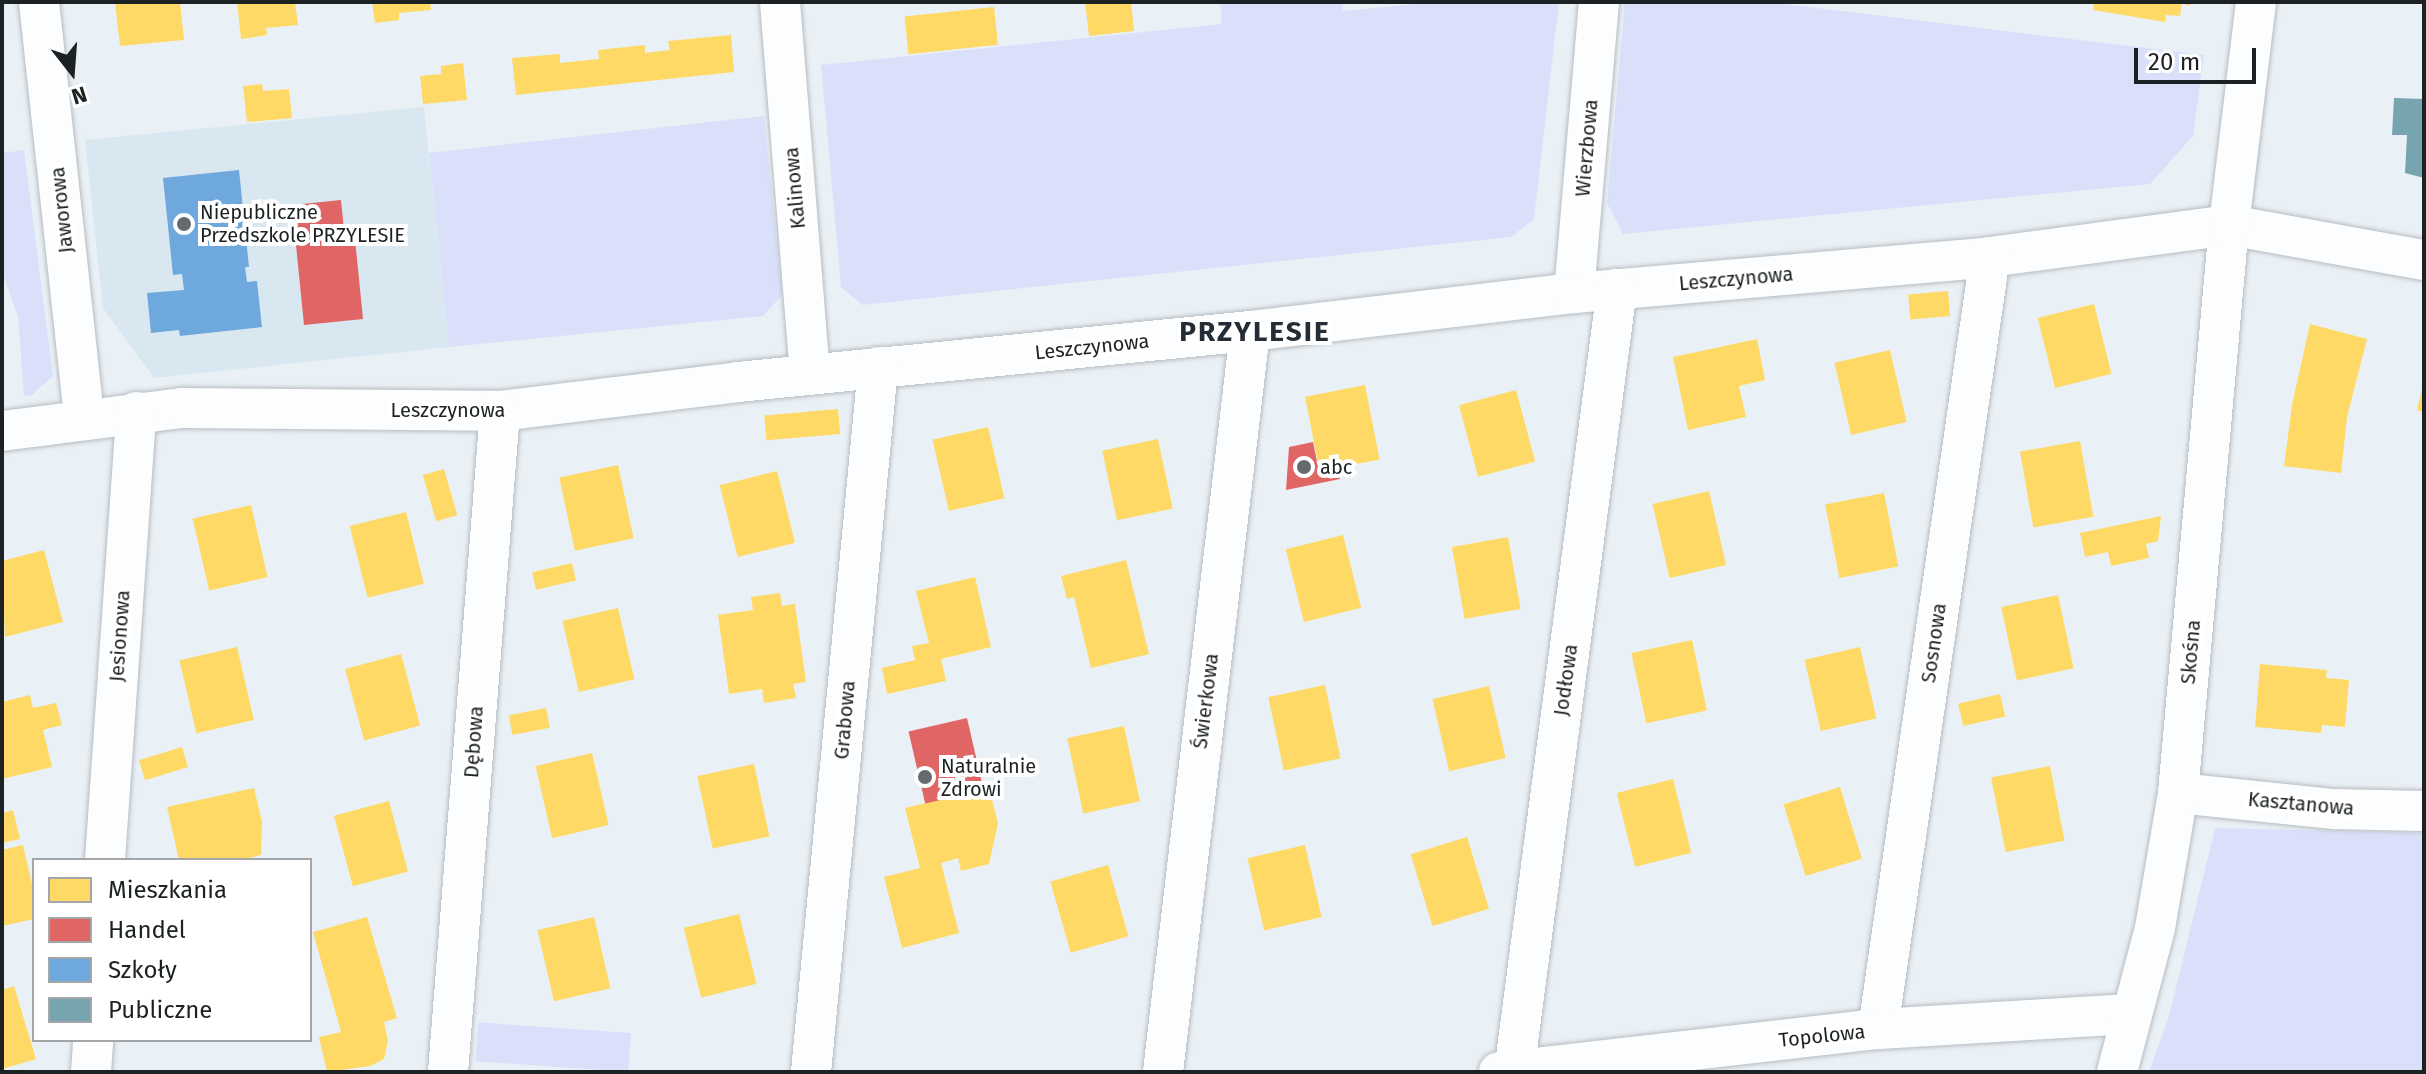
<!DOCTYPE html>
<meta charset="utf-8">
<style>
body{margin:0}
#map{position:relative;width:2426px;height:1074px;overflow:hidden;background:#eaf1f6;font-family:"Fira Sans",sans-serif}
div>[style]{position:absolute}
.built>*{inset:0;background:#d9e7f1}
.green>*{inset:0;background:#dbe0fa;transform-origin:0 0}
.homes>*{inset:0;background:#ffd966;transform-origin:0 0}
.shops>*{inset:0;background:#e06666;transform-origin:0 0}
.schools>*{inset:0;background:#6fa8dc}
.public>*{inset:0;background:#76a5af}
.roads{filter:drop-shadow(0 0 2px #b7bcc0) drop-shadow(0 0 2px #b7bcc0)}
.minor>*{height:40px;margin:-20px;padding:0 20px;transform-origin:20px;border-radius:20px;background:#fcfdfe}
.dots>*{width:22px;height:22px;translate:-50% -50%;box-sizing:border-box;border:4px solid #fff;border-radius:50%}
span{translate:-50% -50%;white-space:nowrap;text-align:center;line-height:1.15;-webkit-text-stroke:8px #fff;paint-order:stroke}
.street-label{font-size:20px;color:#1c2124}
.poi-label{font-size:20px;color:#1c2124}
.left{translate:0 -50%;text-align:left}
.district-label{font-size:28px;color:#242d35;font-weight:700;letter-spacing:2px}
.frame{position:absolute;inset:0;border:4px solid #1c2124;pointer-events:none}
.legend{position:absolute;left:32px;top:858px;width:280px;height:184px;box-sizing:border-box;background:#fff;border:2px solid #a4a6a7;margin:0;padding:10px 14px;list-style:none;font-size:24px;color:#1c2124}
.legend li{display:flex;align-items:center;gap:16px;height:40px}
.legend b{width:40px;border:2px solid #a4a6a7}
.north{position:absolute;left:32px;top:32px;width:80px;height:80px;-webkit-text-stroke:6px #fff;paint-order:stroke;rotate:163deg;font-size:22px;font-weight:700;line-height:32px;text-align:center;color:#1c2124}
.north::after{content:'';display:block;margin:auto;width:28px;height:36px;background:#1c2124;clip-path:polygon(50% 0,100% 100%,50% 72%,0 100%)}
.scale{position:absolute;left:2134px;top:48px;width:122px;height:36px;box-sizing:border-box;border:4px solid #1c2124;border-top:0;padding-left:10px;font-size:24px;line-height:28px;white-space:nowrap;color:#1c2124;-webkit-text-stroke:6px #fff;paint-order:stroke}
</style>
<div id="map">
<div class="built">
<div style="clip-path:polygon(424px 107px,449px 347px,154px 378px,103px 308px,85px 140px)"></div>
</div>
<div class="green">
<div style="clip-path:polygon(1220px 2px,1342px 2px,1343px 11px,1436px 2px,1559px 2px,1534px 219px,1511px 237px,862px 305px,841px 287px,821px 65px,1222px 24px)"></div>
<div style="clip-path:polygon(1625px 2px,1767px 2px,2204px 55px,2193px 136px,2150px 184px,1623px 234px,1607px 203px)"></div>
<div style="clip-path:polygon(764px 116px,782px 295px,763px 316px,449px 347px,429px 153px)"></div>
<div style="clip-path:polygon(24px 150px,53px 376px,32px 395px,24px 396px,18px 317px,2px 271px,2px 153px)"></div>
<div style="clip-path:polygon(2215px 828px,2424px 833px,2424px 1072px,2149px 1072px,2169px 1016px)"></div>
<div style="left:631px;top:1033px;width:39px;height:153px;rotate:94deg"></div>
</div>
<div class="homes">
<div style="clip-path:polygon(115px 2px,180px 2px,184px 40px,120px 46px)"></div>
<div style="clip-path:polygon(237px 2px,295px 2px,298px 25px,266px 28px,267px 35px,241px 39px)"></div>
<div style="clip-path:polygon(372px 2px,430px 2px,431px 10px,399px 13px,399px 20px,375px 23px)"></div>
<div style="clip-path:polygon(1085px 2px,1131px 2px,1134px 31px,1089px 36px)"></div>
<div style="clip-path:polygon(2094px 2px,2193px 2px,2189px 6px,2182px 3px,2180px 16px,2166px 15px,2165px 22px,2093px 10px)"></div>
<div style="left:994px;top:7px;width:38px;height:90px;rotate:84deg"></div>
<div style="clip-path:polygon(731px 35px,734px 72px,516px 95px,512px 58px,560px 54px,560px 63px,599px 59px,598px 50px,645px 45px,645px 53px,670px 50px,668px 41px)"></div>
<div style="clip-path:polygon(463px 63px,467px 100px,423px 104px,420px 76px,441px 74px,441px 66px)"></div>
<div style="clip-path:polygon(262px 84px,263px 91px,289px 89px,292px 118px,247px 122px,243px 86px)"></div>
<div style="left:1948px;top:291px;width:25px;height:40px;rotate:85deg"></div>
<div style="left:2094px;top:304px;width:72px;height:58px;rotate:76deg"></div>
<div style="clip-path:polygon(2310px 324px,2367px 339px,2347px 417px,2341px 473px,2284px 466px,2292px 405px)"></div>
<div style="clip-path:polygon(1757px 339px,1765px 380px,1739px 386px,1746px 417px,1688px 430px,1673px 357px)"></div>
<div style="left:1890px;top:350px;width:74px;height:57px;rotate:77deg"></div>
<div style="left:1365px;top:385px;width:76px;height:61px;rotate:79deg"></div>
<div style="clip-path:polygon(2423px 385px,2424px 385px,2424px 412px,2417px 410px)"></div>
<div style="left:1516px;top:390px;width:74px;height:59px;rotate:75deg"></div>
<div style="left:838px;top:409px;width:25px;height:74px;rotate:85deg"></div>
<div style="left:988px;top:427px;width:73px;height:57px;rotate:77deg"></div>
<div style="left:1158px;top:439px;width:71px;height:57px;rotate:78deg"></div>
<div style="left:2080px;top:441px;width:77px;height:61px;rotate:80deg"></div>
<div style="left:618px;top:465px;width:75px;height:60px;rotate:78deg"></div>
<div style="left:444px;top:469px;width:48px;height:22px;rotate:74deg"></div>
<div style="left:777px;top:471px;width:74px;height:59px;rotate:76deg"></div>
<div style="left:1709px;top:491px;width:76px;height:58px;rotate:77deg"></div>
<div style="left:1884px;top:493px;width:75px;height:60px;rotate:79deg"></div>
<div style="left:251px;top:505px;width:74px;height:60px;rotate:77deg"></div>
<div style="left:406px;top:512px;width:74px;height:58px;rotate:76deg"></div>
<div style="clip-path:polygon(2161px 516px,2158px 541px,2146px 544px,2149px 558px,2111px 566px,2108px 552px,2085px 557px,2080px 533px)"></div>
<div style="left:1343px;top:535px;width:75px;height:59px;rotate:76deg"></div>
<div style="left:1508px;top:537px;width:73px;height:57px;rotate:80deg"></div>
<div style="clip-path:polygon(44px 550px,63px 622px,5px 637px,2px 561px)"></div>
<div style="clip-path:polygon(1126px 560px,1149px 654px,1091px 668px,1074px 597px,1067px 599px,1061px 576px)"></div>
<div style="left:572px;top:563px;width:18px;height:41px;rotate:77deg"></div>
<div style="clip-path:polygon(975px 577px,991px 647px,941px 659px,946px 681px,887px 694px,882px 668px,915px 660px,912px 646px,929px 643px,916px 591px)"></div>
<div style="clip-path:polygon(780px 593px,782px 606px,795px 604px,806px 682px,793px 684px,796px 698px,764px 703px,762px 689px,729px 694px,718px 615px,753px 610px,751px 597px)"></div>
<div style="left:2058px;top:595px;width:75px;height:58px;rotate:78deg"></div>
<div style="left:618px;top:608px;width:73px;height:57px;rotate:77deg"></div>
<div style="left:1692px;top:640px;width:72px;height:62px;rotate:78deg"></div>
<div style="left:237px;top:647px;width:75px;height:59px;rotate:77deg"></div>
<div style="left:1860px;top:647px;width:73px;height:57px;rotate:77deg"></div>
<div style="left:401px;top:654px;width:74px;height:58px;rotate:75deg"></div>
<div style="clip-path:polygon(2260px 664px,2327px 670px,2326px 678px,2349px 680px,2345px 727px,2322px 725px,2321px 733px,2255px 727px)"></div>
<div style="left:1325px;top:685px;width:75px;height:58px;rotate:78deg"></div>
<div style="left:1489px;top:686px;width:74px;height:58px;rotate:77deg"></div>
<div style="left:2000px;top:694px;width:23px;height:43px;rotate:77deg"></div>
<div style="clip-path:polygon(30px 695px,33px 708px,56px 703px,62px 725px,43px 730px,52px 767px,2px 779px,2px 702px)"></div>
<div style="left:546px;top:708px;width:20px;height:38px;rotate:79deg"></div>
<div style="left:1124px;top:726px;width:77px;height:58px;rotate:78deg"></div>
<div style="left:182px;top:747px;width:21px;height:45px;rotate:73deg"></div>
<div style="left:592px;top:753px;width:74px;height:58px;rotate:77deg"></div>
<div style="left:754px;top:764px;width:74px;height:58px;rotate:78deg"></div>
<div style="left:2050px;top:766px;width:76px;height:60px;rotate:79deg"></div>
<div style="left:1673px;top:779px;width:76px;height:58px;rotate:76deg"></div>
<div style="left:1840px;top:787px;width:75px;height:59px;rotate:73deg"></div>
<div style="clip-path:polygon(254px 788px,262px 822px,261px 855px,242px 860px,179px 860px,167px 807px)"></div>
<div style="clip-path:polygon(989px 788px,998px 823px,989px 864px,961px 871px,958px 858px,941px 863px,959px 933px,902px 948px,884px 877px,920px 868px,905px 808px)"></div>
<div style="left:389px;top:801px;width:73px;height:57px;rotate:75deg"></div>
<div style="clip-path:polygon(13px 810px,20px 839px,2px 843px,2px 813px)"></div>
<div style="left:1467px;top:837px;width:75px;height:59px;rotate:73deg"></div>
<div style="clip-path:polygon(23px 845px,34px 893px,34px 919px,2px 926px,2px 850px)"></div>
<div style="left:1305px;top:845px;width:74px;height:59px;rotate:77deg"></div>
<div style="left:1108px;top:865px;width:74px;height:60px;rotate:74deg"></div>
<div style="left:739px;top:914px;width:72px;height:57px;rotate:76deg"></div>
<div style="clip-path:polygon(367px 917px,397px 1018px,384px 1022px,388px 1041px,384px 1059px,370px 1066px,327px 1072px,319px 1037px,341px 1032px,313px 932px)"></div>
<div style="left:594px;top:917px;width:73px;height:58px;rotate:77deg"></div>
<div style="clip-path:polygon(14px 986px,36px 1059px,2px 1069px,2px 990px)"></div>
</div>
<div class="shops">
<div style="clip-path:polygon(341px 200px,344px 230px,354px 229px,363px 319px,304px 325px,292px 205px)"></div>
<div style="clip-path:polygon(1313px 442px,1319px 471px,1337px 468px,1340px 479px,1286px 490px,1289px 447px)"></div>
<div style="left:967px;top:718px;width:74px;height:60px;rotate:77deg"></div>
</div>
<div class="schools">
<div style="clip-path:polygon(239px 170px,249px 267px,245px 267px,247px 282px,257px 281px,262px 327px,180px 336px,179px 330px,151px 333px,147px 293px,184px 290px,182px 274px,173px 275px,163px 178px)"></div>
</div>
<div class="public">
<div style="clip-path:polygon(2394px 98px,2424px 99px,2424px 178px,2405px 173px,2407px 135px,2392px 135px)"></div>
</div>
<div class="roads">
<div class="minor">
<div style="left:39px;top:2px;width:419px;rotate:83.8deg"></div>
<div style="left:780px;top:2px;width:374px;rotate:85.4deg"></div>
<div style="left:1574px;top:293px;width:292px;rotate:-85.1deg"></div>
<div style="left:2px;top:431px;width:181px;rotate:-7.3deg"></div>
<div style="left:182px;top:408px;width:318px;rotate:0.5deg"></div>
<div style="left:500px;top:411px;width:240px;rotate:-6.9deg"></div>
<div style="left:738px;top:382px;width:515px;rotate:-5.69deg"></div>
<div style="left:1250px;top:331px;width:326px;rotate:-6.7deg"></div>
<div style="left:1574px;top:293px;width:418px;rotate:-4.9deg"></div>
<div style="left:1990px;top:257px;width:241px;rotate:-7.6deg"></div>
<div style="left:2229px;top:225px;width:198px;rotate:10.2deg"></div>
<div style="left:2178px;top:793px;width:157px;rotate:5.9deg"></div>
<div style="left:2334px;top:809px;width:90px;rotate:1.3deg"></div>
<div style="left:105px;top:860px;width:449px;rotate:-86deg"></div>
<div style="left:1878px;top:1029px;width:780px;rotate:-81.75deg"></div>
<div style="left:91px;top:1072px;width:32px;rotate:-86deg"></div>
<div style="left:448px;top:1072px;width:663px;rotate:-85.5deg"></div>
<div style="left:811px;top:1072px;width:708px;rotate:-84.57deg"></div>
<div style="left:1163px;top:1072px;width:746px;rotate:-83.3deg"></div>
<div style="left:1499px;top:1072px;width:381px;rotate:-6.5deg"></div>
<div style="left:1878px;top:1029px;width:253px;rotate:-3.4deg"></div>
<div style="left:1514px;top:1072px;width:790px;rotate:-82.51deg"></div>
<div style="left:2117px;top:1072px;width:149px;rotate:-75.2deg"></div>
<div style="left:2155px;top:928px;width:137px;rotate:-80.3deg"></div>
<div style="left:2178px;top:793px;width:570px;rotate:-84.87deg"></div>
<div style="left:2229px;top:225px;width:225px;rotate:-83.1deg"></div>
</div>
</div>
<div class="dots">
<div style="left:184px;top:224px;background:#646a6e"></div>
<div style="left:1304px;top:467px;background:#646a6e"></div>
<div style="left:925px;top:777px;background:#646a6e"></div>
</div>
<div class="street-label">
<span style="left:1587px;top:148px;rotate:-85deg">Wierzbowa</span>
<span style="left:795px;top:188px;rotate:-95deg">Kalinowa</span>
<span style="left:62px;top:210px;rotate:-96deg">Jaworowa</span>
<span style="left:1736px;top:279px;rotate:-5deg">Leszczynowa</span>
<span style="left:1092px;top:347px;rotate:-6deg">Leszczynowa</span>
<span style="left:448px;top:410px">Leszczynowa</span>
<span style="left:120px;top:636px;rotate:-86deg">Jesionowa</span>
<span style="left:1934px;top:643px;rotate:-82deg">Sosnowa</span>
<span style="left:2191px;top:652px;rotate:-85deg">Skośna</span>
<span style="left:1566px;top:680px;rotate:-82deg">Jodłowa</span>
<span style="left:1206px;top:701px;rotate:-83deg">Świerkowa</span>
<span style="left:845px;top:720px;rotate:-85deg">Grabowa</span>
<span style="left:474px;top:742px;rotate:-86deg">Dębowa</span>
<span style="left:2301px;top:804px;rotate:5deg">Kasztanowa</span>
<span style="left:1822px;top:1036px;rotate:-6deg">Topolowa</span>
</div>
<div class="poi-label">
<span class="left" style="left:200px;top:224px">Niepubliczne<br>Przedszkole PRZYLESIE</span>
<span class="left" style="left:1320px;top:467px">abc</span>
<span class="left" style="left:941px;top:778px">Naturalnie<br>Zdrowi</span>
</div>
<div class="district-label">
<span style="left:1255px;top:332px">PRZYLESIE</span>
</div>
<div class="frame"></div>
<ul class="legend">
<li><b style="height:22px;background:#ffd966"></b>Mieszkania</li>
<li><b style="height:22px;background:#e06666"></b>Handel</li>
<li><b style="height:22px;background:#6fa8dc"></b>Szkoły</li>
<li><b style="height:22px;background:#76a5af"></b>Publiczne</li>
</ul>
<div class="north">N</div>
<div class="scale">20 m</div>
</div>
